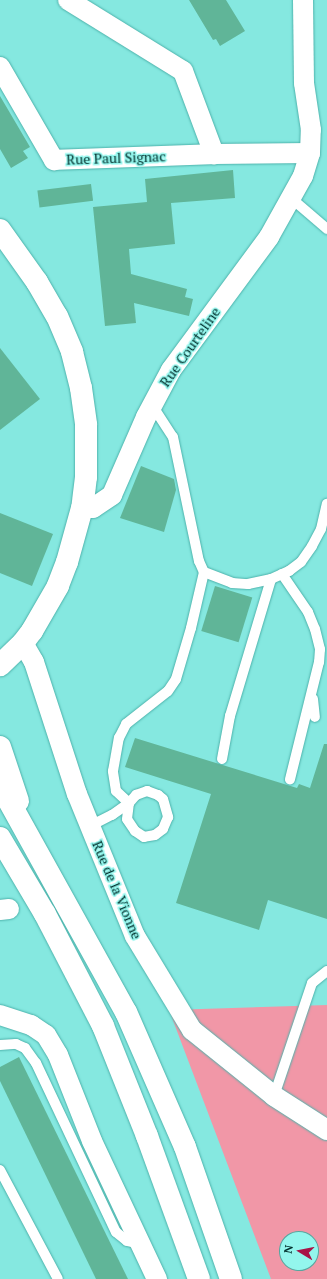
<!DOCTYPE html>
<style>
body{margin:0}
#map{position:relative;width:327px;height:1279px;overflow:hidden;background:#85e8e0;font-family:"PT Serif",serif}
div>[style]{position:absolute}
.green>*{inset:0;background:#f197a7}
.building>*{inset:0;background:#60b598;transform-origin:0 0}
.roads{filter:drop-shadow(0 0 1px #4db2ab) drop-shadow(0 0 1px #4db2ab)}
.lane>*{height:10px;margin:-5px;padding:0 5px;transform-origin:5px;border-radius:5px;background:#fff}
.street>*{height:20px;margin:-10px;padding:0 10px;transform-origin:10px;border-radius:10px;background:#fff}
.secondary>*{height:22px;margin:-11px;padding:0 11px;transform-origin:11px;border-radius:11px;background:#fff}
.highway>*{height:22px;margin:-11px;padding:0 11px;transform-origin:11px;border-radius:11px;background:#fff}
span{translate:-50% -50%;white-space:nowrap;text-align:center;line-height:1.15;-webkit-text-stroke:3px #93f6ed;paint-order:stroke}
.street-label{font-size:14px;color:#002d2a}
.north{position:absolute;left:279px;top:1231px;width:40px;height:40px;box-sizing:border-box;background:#93f6ed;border:1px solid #58a69f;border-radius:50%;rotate:280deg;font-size:11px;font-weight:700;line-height:16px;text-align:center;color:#002d2a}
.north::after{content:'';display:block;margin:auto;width:14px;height:18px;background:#a81347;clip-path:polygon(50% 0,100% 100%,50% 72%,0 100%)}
</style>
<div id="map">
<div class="green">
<div style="clip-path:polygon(evenodd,327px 1005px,327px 1279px,271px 1279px,169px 1010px,327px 1005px,287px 1239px,311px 1239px,311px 1263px,287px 1263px,287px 1239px)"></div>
</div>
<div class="building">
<div style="clip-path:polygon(189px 0,226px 0,245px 31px,220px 46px,216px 39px,213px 40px)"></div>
<div style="clip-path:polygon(0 96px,30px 147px,23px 151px,28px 158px,11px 168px,0 149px)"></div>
<div style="clip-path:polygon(233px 170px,235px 198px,171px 203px,175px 244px,129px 249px,131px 274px,187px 289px,185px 297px,193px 299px,189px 316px,134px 303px,136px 323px,105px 326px,93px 207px,147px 202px,145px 179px)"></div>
<div style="left:91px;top:184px;width:17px;height:54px;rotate:83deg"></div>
<div style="clip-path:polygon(0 348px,40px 399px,0 430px)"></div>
<div style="clip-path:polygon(141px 466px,174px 479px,176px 490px,164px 532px,120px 518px)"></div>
<div style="clip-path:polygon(0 513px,53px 534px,32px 586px,0 573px)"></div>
<div style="left:215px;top:586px;width:39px;height:47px;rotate:17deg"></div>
<div style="clip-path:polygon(135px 738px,297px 788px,299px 784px,310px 788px,324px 744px,327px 744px,327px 919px,268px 900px,259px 930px,176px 903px,211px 794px,125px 767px)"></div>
<div style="clip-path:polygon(19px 1057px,128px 1279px,96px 1279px,0 1081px,0 1067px)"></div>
</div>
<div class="roads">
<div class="lane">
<div style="left:291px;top:198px;width:48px;rotate:40.7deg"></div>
<div style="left:152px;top:405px;width:38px;rotate:57deg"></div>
<div style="left:173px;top:437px;width:127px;rotate:78.2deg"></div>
<div style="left:199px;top:561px;width:12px;rotate:66deg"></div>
<div style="left:204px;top:572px;width:30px;rotate:21deg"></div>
<div style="left:232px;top:583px;width:16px;rotate:4deg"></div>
<div style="left:248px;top:584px;width:24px;rotate:-12deg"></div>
<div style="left:271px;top:579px;width:20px;rotate:-24deg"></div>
<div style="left:289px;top:571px;width:15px;rotate:-37deg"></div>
<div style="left:301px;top:562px;width:19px;rotate:-55deg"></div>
<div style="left:312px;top:546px;width:19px;rotate:-62deg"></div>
<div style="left:321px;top:529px;width:26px;rotate:-77deg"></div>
<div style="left:282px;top:574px;width:46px;rotate:55.6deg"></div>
<div style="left:308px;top:612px;width:18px;rotate:68deg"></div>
<div style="left:315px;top:629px;width:21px;rotate:76deg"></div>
<div style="left:320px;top:649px;width:13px;rotate:94deg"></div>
<div style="left:319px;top:662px;width:121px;rotate:103.9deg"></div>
<div style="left:313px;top:699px;width:18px;rotate:84deg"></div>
<div style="left:222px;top:759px;width:44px;rotate:-79.5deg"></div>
<div style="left:230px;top:716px;width:143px;rotate:-73.3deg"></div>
<div style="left:90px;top:826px;width:25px;rotate:-27deg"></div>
<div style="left:112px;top:815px;width:21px;rotate:-35deg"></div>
<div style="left:129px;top:803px;width:11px;rotate:-49deg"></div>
<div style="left:136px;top:795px;width:12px;rotate:-20deg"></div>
<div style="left:147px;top:791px;width:12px;rotate:20deg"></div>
<div style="left:158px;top:795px;width:6px;rotate:39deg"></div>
<div style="left:163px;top:799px;width:19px;rotate:74deg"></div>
<div style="left:168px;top:817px;width:13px;rotate:113deg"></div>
<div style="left:163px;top:829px;width:10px;rotate:143deg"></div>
<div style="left:155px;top:835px;width:11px;rotate:170deg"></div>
<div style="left:144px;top:837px;width:11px;rotate:-146deg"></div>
<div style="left:135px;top:831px;width:14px;rotate:-124deg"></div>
<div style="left:127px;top:819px;width:16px;rotate:-83deg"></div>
<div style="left:129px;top:803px;width:18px;rotate:-137deg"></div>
<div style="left:116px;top:791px;width:20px;rotate:-99deg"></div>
<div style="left:113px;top:771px;width:34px;rotate:-80deg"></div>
<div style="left:119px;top:738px;width:16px;rotate:-63deg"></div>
<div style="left:126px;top:724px;width:53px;rotate:-38.2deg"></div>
<div style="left:168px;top:691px;width:14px;rotate:-56deg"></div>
<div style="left:176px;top:679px;width:53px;rotate:-73.6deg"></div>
<div style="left:191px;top:628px;width:57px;rotate:-76.9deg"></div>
<div style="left:0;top:1045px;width:16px;rotate:-4deg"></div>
<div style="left:16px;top:1044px;width:10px;rotate:24deg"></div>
<div style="left:25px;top:1048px;width:19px;rotate:54deg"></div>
<div style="left:36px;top:1063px;width:187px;rotate:64.7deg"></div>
<div style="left:116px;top:1232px;width:14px;rotate:39deg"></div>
<div style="left:127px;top:1241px;width:13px;rotate:13deg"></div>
<div style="left:274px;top:1096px;width:119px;rotate:-71.4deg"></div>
<div style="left:312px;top:983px;width:19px;rotate:-39deg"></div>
<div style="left:0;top:1170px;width:123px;rotate:62deg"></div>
</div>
<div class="street">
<div style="left:68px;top:0;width:135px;rotate:31.7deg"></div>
<div style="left:183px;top:71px;width:89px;rotate:69.5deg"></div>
<div style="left:214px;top:154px;width:96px;rotate:-0.6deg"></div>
<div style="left:0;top:67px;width:108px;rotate:59.9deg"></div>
<div style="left:54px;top:160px;width:160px;rotate:-2.1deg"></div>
<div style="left:82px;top:508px;width:11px"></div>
<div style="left:93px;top:508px;width:23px;rotate:-34deg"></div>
<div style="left:112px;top:495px;width:85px;rotate:-66.4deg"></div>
<div style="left:146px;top:417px;width:53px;rotate:-62deg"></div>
<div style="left:171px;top:370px;width:165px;rotate:-53.6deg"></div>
<div style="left:269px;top:237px;width:70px;rotate:-60.9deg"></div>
<div style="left:303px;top:176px;width:24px;rotate:-73deg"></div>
<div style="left:310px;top:153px;width:23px;rotate:-88deg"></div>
<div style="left:311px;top:130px;width:48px;rotate:-98.5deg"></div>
<div style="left:304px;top:83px;width:83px;rotate:-90.7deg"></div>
<div style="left:23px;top:643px;width:22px;rotate:60deg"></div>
<div style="left:34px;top:662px;width:139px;rotate:72deg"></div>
<div style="left:77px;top:794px;width:153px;rotate:67.8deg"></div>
<div style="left:135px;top:936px;width:110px;rotate:58.8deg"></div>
<div style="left:192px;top:1030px;width:105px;rotate:38.8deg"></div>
<div style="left:274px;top:1096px;width:63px;rotate:32.7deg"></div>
<div style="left:0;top:910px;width:9px;rotate:-6deg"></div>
<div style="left:0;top:1015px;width:33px;rotate:18deg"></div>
<div style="left:31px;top:1025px;width:18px;rotate:34deg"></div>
<div style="left:46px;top:1035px;width:23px;rotate:59deg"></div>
<div style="left:58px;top:1055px;width:92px;rotate:68.4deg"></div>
<div style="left:92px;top:1141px;width:153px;rotate:64.8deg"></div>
</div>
<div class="secondary">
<div style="left:0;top:230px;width:64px;rotate:54.6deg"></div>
<div style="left:37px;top:282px;width:39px;rotate:60deg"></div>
<div style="left:57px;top:316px;width:39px;rotate:67deg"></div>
<div style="left:72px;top:352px;width:37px;rotate:76deg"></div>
<div style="left:81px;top:388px;width:37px;rotate:82deg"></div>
<div style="left:86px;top:425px;width:52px;rotate:90deg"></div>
<div style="left:86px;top:477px;width:31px;rotate:97deg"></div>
<div style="left:82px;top:508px;width:56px;rotate:105.5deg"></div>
<div style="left:67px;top:562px;width:26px;rotate:111deg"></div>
<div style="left:58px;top:586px;width:52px;rotate:120deg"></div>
<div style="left:32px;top:631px;width:15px;rotate:127deg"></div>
<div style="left:23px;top:643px;width:32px;rotate:136deg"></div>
</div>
<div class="highway">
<div style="left:0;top:747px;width:57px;rotate:71.6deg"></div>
<div style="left:0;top:785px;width:260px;rotate:61deg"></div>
<div style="left:126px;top:1012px;width:147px;rotate:66.4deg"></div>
<div style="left:185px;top:1147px;width:140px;rotate:70.8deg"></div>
<div style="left:0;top:838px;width:88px;rotate:59.4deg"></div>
<div style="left:45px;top:914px;width:126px;rotate:62.6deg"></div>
<div style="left:103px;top:1026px;width:118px;rotate:68.2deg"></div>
<div style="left:147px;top:1136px;width:152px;rotate:70deg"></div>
</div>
</div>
<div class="street-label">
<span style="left:116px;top:158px;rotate:-2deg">Rue Paul Signac</span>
<span style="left:190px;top:347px;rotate:-55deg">Rue Courteline</span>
<span style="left:117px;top:890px;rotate:67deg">Rue de la Vionne</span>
</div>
<div class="north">N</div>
</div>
